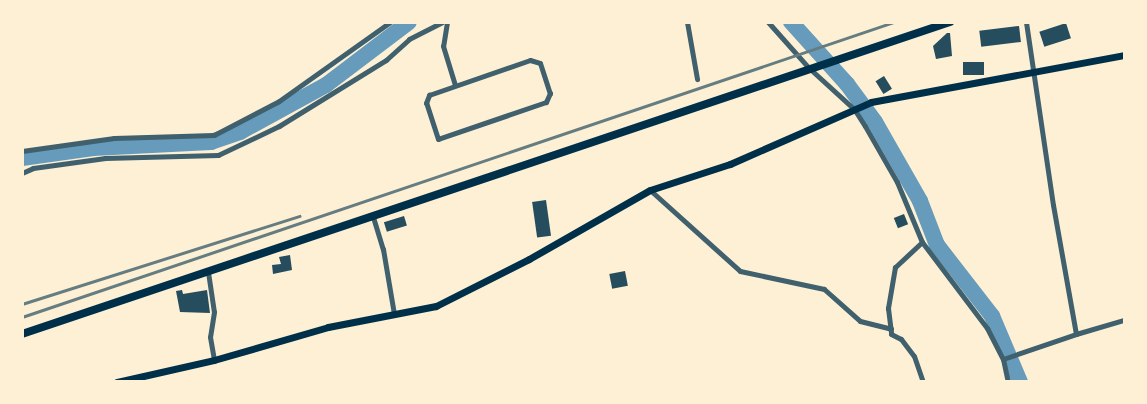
<!DOCTYPE html>
<style>
body{margin:0}
#map{position:relative;width:1147px;height:404px;overflow:hidden;background:#fdf0d5;font-family:Figtree,sans-serif}
div>[style]{position:absolute}
.river>*{height:16px;margin:-8px;padding:0 8px;transform-origin:8px;border-radius:8px;background:#669bbc}
.building>*{inset:0;background:#264d5e;transform-origin:0 0}
.minor>*{height:5px;margin:-2.5px;padding:0 2.5px;transform-origin:2.5px;border-radius:2.5px;background:#3f606c}
.secondary>*{height:7px;margin:-3.5px;padding:0 3.5px;transform-origin:3.5px;border-radius:3.5px;background:#003049}
.primary>*{height:8px;margin:-4px;padding:0 4px;transform-origin:4px;border-radius:4px;background:#003049}
.rail>*{height:2.5px;margin:-1.25px;padding:0 1.25px;transform-origin:1.25px;border-radius:1.25px;background:#657d81}
span{translate:-50% -50%;white-space:nowrap;text-align:center;line-height:1.15;-webkit-text-stroke:5px #fdf0d5;paint-order:stroke}
.frame{position:absolute;inset:0;border:24px solid #fdf0d5;pointer-events:none}
</style>
<div id="map">
<div class="river">
<div style="left:791px;top:22px;width:84px;rotate:47.9deg"></div>
<div style="left:847px;top:84px;width:47px;rotate:53.6deg"></div>
<div style="left:875px;top:122px;width:91px;rotate:60.3deg"></div>
<div style="left:920px;top:201px;width:47px;rotate:68.9deg"></div>
<div style="left:937px;top:245px;width:90px;rotate:52.2deg"></div>
<div style="left:992px;top:316px;width:72px;rotate:67deg"></div>
<div style="left:22px;top:158px;width:72px;rotate:-8deg"></div>
<div style="left:93px;top:148px;width:118px;rotate:-2.9deg"></div>
<div style="left:211px;top:142px;width:31px;rotate:-19deg"></div>
<div style="left:240px;top:132px;width:98px;rotate:-28.7deg"></div>
<div style="left:326px;top:85px;width:104px;rotate:-37.2deg"></div>
</div>
<div class="building">
<div style="left:1066px;top:23px;width:16px;height:28px;rotate:72deg"></div>
<div style="left:1019px;top:26px;width:16px;height:40px;rotate:83deg"></div>
<div style="clip-path:polygon(947px 33px,950px 33px,952px 56px,936px 59px,933px 46px)"></div>
<div style="left:984px;top:62px;width:13px;height:21px;rotate:90deg"></div>
<div style="left:884px;top:76px;width:15px;height:10px;rotate:58deg"></div>
<div style="left:546px;top:200px;width:36px;height:14px;rotate:82deg"></div>
<div style="left:904px;top:214px;width:11px;height:11px;rotate:68deg"></div>
<div style="left:404px;top:216px;width:10px;height:21px;rotate:73deg"></div>
<div style="clip-path:polygon(290px 255px,292px 270px,273px 274px,272px 265px,281px 264px,279px 257px)"></div>
<div style="left:625px;top:271px;width:15px;height:16px;rotate:79deg"></div>
<div style="clip-path:polygon(182px 290px,183px 294px,207px 290px,210px 313px,180px 312px,176px 291px)"></div>
</div>
<div class="minor">
<div style="left:447px;top:22px;width:24px;rotate:99deg"></div>
<div style="left:443px;top:46px;width:41px;rotate:72.9deg"></div>
<div style="left:687px;top:22px;width:58px;rotate:80deg"></div>
<div style="left:768px;top:22px;width:62px;rotate:48.3deg"></div>
<div style="left:809px;top:68px;width:61px;rotate:42.3deg"></div>
<div style="left:854px;top:109px;width:20px;rotate:57deg"></div>
<div style="left:865px;top:126px;width:64px;rotate:60.3deg"></div>
<div style="left:897px;top:182px;width:65px;rotate:67.4deg"></div>
<div style="left:922px;top:242px;width:108px;rotate:52.9deg"></div>
<div style="left:987px;top:328px;width:35px;rotate:63deg"></div>
<div style="left:1003px;top:359px;width:24px;rotate:78deg"></div>
<div style="left:530px;top:60px;width:10px;rotate:17deg"></div>
<div style="left:540px;top:63px;width:32px;rotate:72deg"></div>
<div style="left:550px;top:93px;width:10px;rotate:114deg"></div>
<div style="left:546px;top:102px;width:114px;rotate:161.1deg"></div>
<div style="left:438px;top:139px;width:38px;rotate:-108deg"></div>
<div style="left:426px;top:103px;width:9px;rotate:-69deg"></div>
<div style="left:429px;top:95px;width:107px;rotate:-19.1deg"></div>
<div style="left:22px;top:151px;width:93px;rotate:-8deg"></div>
<div style="left:114px;top:138px;width:100px;rotate:-1.7deg"></div>
<div style="left:214px;top:135px;width:73px;rotate:-27.6deg"></div>
<div style="left:279px;top:101px;width:136px;rotate:-35.4deg"></div>
<div style="left:22px;top:173px;width:12px;rotate:-24deg"></div>
<div style="left:33px;top:168px;width:73px;rotate:-7.9deg"></div>
<div style="left:105px;top:158px;width:113px;rotate:-1.5deg"></div>
<div style="left:218px;top:155px;width:68px;rotate:-25.4deg"></div>
<div style="left:279px;top:126px;width:126px;rotate:-31.7deg"></div>
<div style="left:386px;top:60px;width:31px;rotate:-42deg"></div>
<div style="left:409px;top:39px;width:37px;rotate:-27deg"></div>
<div style="left:650px;top:190px;width:121px;rotate:42deg"></div>
<div style="left:740px;top:271px;width:86px;rotate:12.1deg"></div>
<div style="left:824px;top:289px;width:48px;rotate:41.6deg"></div>
<div style="left:860px;top:321px;width:32px;rotate:14deg"></div>
<div style="left:373px;top:217px;width:34px;rotate:73deg"></div>
<div style="left:383px;top:249px;width:66px;rotate:80.4deg"></div>
<div style="left:922px;top:242px;width:37px;rotate:137deg"></div>
<div style="left:895px;top:267px;width:42px;rotate:99.7deg"></div>
<div style="left:888px;top:308px;width:26px;rotate:83deg"></div>
<div style="left:891px;top:334px;width:11px;rotate:27deg"></div>
<div style="left:901px;top:339px;width:21px;rotate:53deg"></div>
<div style="left:914px;top:356px;width:28px;rotate:71deg"></div>
<div style="left:208px;top:272px;width:40px;rotate:81.5deg"></div>
<div style="left:214px;top:312px;width:25px;rotate:99deg"></div>
<div style="left:210px;top:337px;width:23px;rotate:80deg"></div>
<div style="left:1076px;top:334px;width:50px;rotate:-16.3deg"></div>
<div style="left:1003px;top:359px;width:77px;rotate:-18.9deg"></div>
<div style="left:1076px;top:334px;width:131px;rotate:-100.1deg"></div>
<div style="left:1053px;top:205px;width:185px;rotate:-98.4deg"></div>
</div>
<div class="secondary">
<div style="left:117px;top:382px;width:99px;rotate:-12.8deg"></div>
<div style="left:214px;top:360px;width:119px;rotate:-16.1deg"></div>
<div style="left:328px;top:327px;width:110px;rotate:-11deg"></div>
<div style="left:436px;top:306px;width:104px;rotate:-26.8deg"></div>
<div style="left:529px;top:259px;width:139px;rotate:-29.7deg"></div>
<div style="left:650px;top:190px;width:84px;rotate:-18deg"></div>
<div style="left:730px;top:164px;width:154px;rotate:-23.7deg"></div>
<div style="left:871px;top:102px;width:257px;rotate:-10.5deg"></div>
</div>
<div class="primary">
<div style="left:22px;top:334px;width:979px;rotate:-18.58deg"></div>
</div>
<div class="rail">
<div style="left:22px;top:304px;width:291px;rotate:-17.6deg"></div>
<div style="left:22px;top:317px;width:921px;rotate:-18.69deg"></div>
</div>
<div class="frame"></div>
</div>
